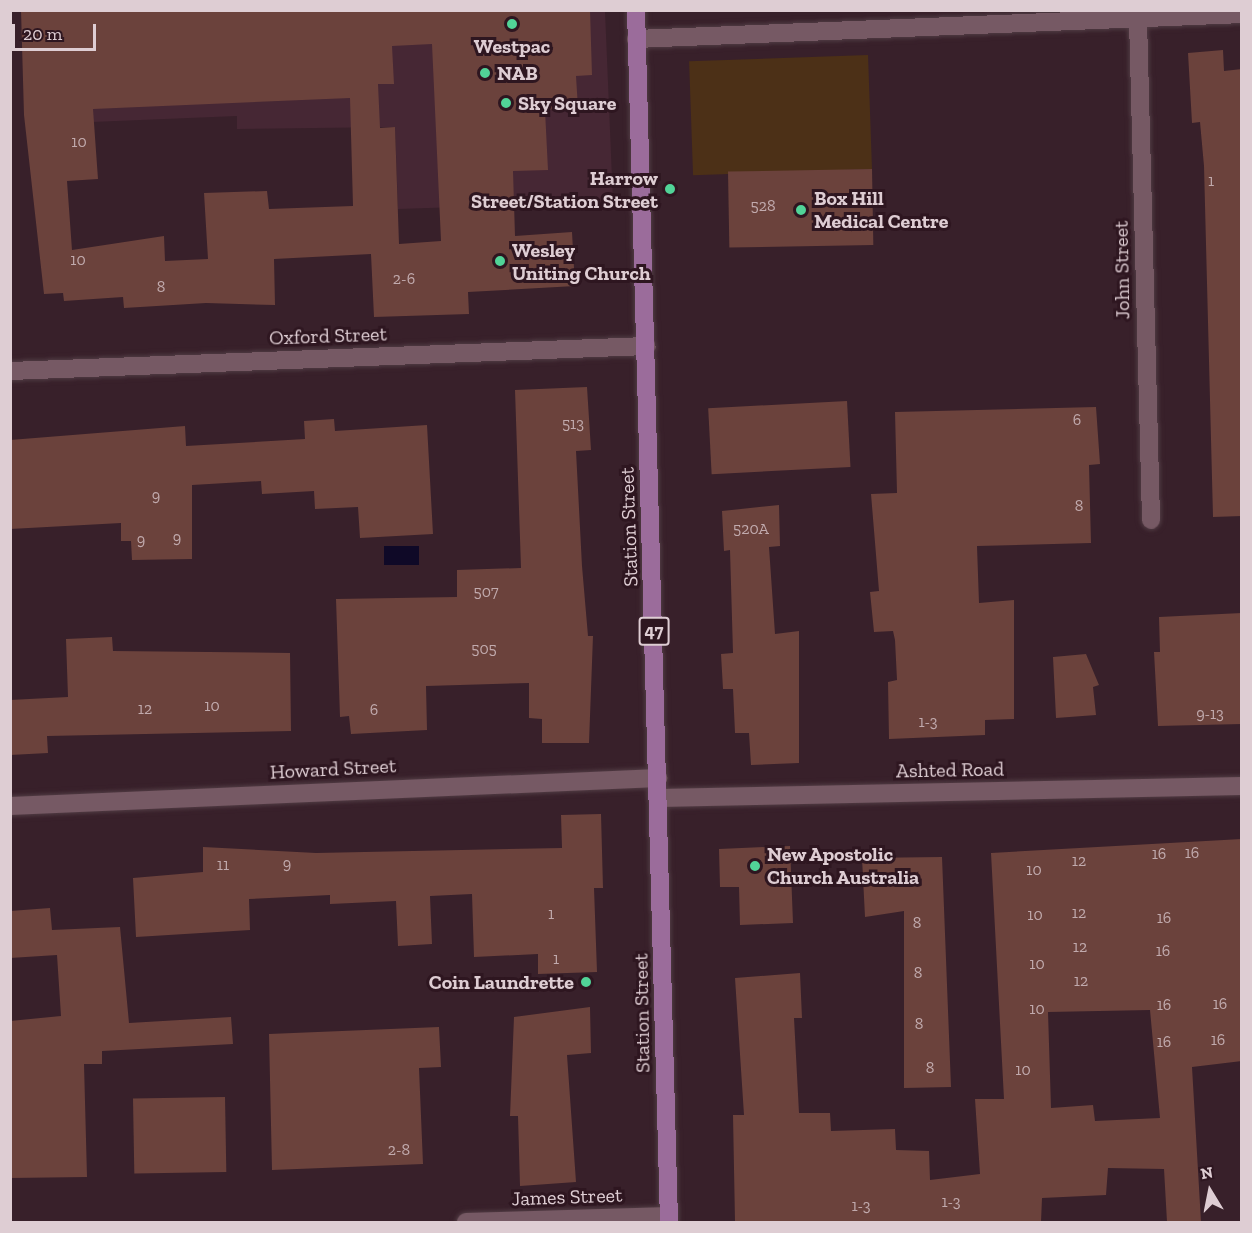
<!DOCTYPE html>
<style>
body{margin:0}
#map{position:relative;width:1252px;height:1233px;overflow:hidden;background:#38202a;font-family:"Zilla Slab",serif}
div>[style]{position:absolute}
.built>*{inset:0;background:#462734}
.green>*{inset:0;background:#4c3017;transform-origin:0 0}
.water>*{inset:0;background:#0f0927;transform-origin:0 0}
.building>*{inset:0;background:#6b423c;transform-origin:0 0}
.roads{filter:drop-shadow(0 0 2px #513c44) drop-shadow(0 0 2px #513c44)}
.street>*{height:18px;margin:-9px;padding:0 9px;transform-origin:9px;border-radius:9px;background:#765964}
.primary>*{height:18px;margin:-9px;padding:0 9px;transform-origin:9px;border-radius:9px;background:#9b6c9b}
.dots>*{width:16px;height:16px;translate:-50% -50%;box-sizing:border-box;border:3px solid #2e1620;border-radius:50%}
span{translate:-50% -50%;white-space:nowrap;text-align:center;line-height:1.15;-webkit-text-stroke:6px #2e1620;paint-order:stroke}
.number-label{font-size:16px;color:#c1aaad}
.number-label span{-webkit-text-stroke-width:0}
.shield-label span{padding:2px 4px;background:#2e1620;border:2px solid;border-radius:4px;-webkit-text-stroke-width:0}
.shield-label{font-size:18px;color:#decdd3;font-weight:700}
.poi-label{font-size:20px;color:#decdd3;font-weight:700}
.left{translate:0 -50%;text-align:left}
.right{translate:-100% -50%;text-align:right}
.street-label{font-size:20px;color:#decdd3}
.frame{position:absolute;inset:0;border:12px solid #decdd3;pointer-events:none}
.north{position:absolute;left:1180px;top:1161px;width:60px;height:60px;-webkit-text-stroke:4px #2e1620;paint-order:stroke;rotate:350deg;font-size:16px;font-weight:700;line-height:24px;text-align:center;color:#decdd3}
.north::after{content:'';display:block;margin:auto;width:21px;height:27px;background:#decdd3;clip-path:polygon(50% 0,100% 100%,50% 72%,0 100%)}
.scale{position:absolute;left:12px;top:24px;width:84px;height:27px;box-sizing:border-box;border:3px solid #decdd3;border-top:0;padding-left:8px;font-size:18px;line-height:21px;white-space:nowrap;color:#decdd3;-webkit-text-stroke:4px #2e1620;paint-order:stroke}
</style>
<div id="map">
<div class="built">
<div style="clip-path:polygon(86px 11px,605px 11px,613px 202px,398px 209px,395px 127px,237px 129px,237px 116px,92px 122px)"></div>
</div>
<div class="green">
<div style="left:868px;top:55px;width:114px;height:179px;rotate:88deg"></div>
</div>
<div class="water">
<div style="left:419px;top:546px;width:19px;height:35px;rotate:90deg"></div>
</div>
<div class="building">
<div style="clip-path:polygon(evenodd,21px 10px,590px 10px,592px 75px,576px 76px,578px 108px,545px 110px,548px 170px,513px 171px,515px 236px,572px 232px,575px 286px,468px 292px,469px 314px,374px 317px,371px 254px,274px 259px,275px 305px,206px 303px,124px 308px,123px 297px,64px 301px,63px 293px,44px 294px,24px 115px,21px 10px,432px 44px,441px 241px,399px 244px,395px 127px,380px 128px,378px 84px,394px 84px,392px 46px,432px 44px,21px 10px,350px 98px,353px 206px,269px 209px,267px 191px,204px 193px,208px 259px,165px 261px,164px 236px,72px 250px,67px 181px,98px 179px,93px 109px,350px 98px)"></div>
<div style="clip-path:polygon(1223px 50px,1224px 71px,1242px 69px,1242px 516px,1213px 517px,1204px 166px,1200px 122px,1192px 123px,1188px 53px)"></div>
<div style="left:872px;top:169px;width:76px;height:144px;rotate:89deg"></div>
<div style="clip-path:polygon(587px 387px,591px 450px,576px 451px,582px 566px,588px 636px,593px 636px,589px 743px,542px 743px,542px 719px,529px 718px,529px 683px,426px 686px,427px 730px,351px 734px,349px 716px,340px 717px,336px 599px,457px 597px,457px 570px,521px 568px,515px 390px)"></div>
<div style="left:847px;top:401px;width:66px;height:139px;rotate:87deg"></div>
<div style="clip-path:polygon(1096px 407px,1100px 464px,1089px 465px,1091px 543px,977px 546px,979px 603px,1014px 600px,1014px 719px,985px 720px,985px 735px,889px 739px,888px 682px,897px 680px,895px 640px,893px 631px,874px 632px,870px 592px,879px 591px,871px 494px,897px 493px,895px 412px)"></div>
<div style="clip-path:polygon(334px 419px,335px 431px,427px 425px,433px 534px,360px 538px,358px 507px,315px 509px,314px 491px,262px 494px,261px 481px,192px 485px,192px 559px,132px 560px,131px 541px,121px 541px,121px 523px,10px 529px,10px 440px,185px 426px,186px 446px,305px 439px,304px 421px)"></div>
<div style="clip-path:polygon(779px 505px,780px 546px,769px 547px,775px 634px,799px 631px,799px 763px,751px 765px,749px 733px,735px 733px,733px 689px,723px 689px,721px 654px,733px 653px,730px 550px,724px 551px,722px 511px)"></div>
<div style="clip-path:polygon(1242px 613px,1242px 724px,1158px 726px,1154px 652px,1160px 652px,1159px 617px)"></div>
<div style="clip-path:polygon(112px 637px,113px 651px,290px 653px,291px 731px,47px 736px,48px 753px,10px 755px,10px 700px,68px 697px,66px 639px)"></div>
<div style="clip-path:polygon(1086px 654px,1099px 685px,1093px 687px,1096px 715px,1056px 718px,1053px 657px)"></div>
<div style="clip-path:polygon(601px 814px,603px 888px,594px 888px,597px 972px,538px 974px,538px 954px,474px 957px,472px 894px,430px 896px,432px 944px,398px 946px,396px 901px,330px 904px,330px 895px,249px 899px,250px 930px,136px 937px,133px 878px,203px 872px,203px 847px,316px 853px,562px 848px,561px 815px)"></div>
<div style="clip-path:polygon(evenodd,1242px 839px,1242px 1061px,1192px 1067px,1201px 1222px,1167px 1222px,1164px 1169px,1108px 1168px,1106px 1195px,1042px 1198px,1041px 1222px,735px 1222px,733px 1115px,744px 1115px,735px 978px,800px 973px,802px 1018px,794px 1018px,799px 1113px,830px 1113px,831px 1131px,895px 1129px,896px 1150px,929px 1151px,930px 1180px,980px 1174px,975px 1099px,1004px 1099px,991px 853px,1242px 839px,1150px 1010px,1160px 1118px,1095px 1121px,1093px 1105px,1051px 1108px,1048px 1012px,1150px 1010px)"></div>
<div style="clip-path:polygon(790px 846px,793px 923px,740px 925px,739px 887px,720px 887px,719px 849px)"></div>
<div style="clip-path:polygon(942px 857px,951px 1087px,904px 1088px,904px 911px,865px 917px,862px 858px)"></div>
<div style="clip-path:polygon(50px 908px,52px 930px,120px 927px,129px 1023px,231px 1017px,233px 1044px,102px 1051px,102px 1064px,84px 1064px,87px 1177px,10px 1178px,10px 1021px,61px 1016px,57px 955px,10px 958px,10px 911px)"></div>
<div style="clip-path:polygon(590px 1007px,591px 1053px,567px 1055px,576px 1182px,520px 1186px,518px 1116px,510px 1116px,514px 1017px)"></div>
<div style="clip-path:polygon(439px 1027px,441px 1067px,419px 1068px,423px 1164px,272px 1170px,269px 1034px)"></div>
<div style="left:225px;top:1097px;width:75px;height:92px;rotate:89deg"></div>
</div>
<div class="roads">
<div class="street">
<div style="left:1138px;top:19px;width:501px;rotate:88.51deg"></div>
<div style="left:636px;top:39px;width:607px;rotate:-2.36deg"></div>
<div style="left:10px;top:371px;width:637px;rotate:-2.25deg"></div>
<div style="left:659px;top:798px;width:583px;rotate:-1.18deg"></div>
<div style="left:10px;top:806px;width:649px;rotate:-2.47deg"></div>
<div style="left:466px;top:1222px;width:203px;rotate:-1.7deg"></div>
</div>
<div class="primary">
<div style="left:636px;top:10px;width:1212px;rotate:88.44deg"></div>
</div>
</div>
<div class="dots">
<div style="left:512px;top:24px;background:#51d397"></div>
<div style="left:485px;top:73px;background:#51d397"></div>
<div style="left:506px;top:103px;background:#51d397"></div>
<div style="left:670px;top:189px;background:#51d397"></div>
<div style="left:801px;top:210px;background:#51d397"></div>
<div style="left:500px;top:261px;background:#51d397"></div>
<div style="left:755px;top:866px;background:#51d397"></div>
<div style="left:586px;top:982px;background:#51d397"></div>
</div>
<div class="number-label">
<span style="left:79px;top:142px">10</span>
<span style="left:1211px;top:181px">1</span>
<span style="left:763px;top:206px">528</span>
<span style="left:78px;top:260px">10</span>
<span style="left:404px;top:279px">2-6</span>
<span style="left:161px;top:287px">8</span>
<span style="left:1077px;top:420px">6</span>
<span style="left:573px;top:424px">513</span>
<span style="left:156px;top:496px">9</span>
<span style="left:1079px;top:506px">8</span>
<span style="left:751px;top:529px">520A</span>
<span style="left:177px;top:538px">9</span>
<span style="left:141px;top:540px">9</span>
<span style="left:486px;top:592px">507</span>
<span style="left:484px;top:649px">505</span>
<span style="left:212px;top:706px">10</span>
<span style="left:145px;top:709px">12</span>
<span style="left:374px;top:710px">6</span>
<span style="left:1210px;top:714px">9-13</span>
<span style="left:928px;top:722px">1-3</span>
<span style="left:1192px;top:853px">16</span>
<span style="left:1159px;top:854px">16</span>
<span style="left:1079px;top:861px">12</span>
<span style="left:287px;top:864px">9</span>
<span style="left:223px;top:865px">11</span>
<span style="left:1034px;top:870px">10</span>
<span style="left:1079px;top:913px">12</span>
<span style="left:551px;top:914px">1</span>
<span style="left:1035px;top:915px">10</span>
<span style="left:1164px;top:918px">16</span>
<span style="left:917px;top:923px">8</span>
<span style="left:1080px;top:947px">12</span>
<span style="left:1163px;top:951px">16</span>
<span style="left:556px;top:959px">1</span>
<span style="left:1037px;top:964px">10</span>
<span style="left:918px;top:973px">8</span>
<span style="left:1081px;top:981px">12</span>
<span style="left:1220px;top:1004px">16</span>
<span style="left:1164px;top:1005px">16</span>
<span style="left:1037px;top:1009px">10</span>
<span style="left:919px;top:1024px">8</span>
<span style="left:1218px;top:1040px">16</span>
<span style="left:1164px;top:1042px">16</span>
<span style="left:930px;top:1068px">8</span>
<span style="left:1023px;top:1070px">10</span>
<span style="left:399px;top:1150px">2-8</span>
<span style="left:951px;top:1202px">1-3</span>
<span style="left:861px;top:1206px">1-3</span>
</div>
<div class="shield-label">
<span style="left:654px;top:631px">47</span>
</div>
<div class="poi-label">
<span style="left:512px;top:46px">Westpac</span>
<span class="left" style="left:497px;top:73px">NAB</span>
<span class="left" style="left:518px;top:103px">Sky Square</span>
<span class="right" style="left:658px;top:190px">Harrow<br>Street/Station Street</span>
<span class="left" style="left:814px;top:210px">Box Hill<br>Medical Centre</span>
<span class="left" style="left:512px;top:262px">Wesley<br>Uniting Church</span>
<span class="left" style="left:767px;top:866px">New Apostolic<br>Church Australia</span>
<span class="right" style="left:574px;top:982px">Coin Laundrette</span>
</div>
<div class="street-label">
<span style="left:1122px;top:270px;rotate:-91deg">John Street</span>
<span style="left:328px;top:336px;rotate:-2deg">Oxford Street</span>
<span style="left:629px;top:527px;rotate:-92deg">Station Street</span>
<span style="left:333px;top:769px;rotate:-3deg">Howard Street</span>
<span style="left:950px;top:770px;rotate:-1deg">Ashted Road</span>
<span style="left:642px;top:1013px;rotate:-91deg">Station Street</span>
<span style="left:567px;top:1197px;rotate:-2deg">James Street</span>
</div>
<div class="frame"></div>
<div class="north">N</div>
<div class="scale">20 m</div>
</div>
